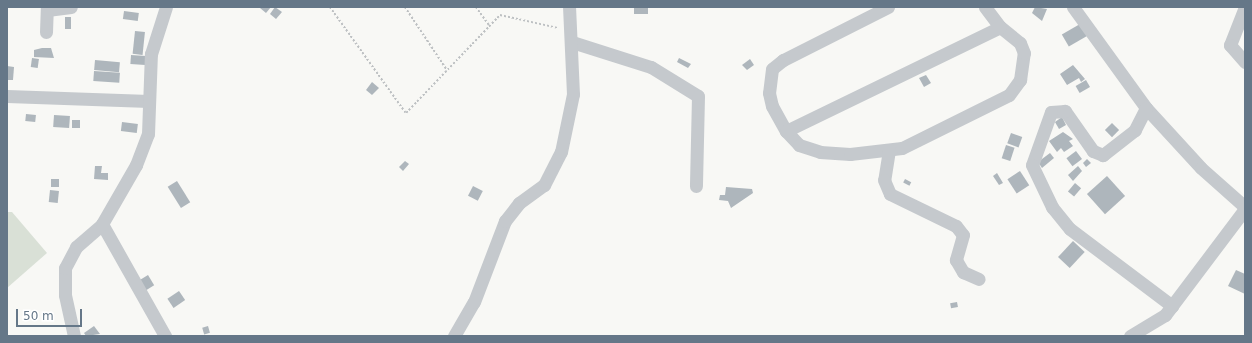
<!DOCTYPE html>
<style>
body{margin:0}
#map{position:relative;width:1252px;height:343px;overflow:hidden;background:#f8f8f5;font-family:"DejaVu Sans",sans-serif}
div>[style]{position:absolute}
.green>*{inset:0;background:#d9e0d6}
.building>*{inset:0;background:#aeb6bc;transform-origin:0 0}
.path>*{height:1.5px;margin-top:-0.75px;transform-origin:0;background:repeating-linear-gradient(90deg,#bec1c3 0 2px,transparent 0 4px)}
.minor>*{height:13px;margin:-6.5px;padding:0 6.5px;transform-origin:6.5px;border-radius:6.5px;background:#c5c9cd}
span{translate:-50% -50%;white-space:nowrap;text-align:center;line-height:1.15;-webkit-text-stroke:4px #fff;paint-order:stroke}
.frame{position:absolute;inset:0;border:8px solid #657788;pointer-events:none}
.scale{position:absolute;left:16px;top:309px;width:66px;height:18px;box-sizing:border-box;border:2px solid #657788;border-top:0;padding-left:5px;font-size:12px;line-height:14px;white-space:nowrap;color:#657788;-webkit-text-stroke:3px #fff;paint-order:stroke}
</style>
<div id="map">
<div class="green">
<div style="clip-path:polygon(7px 212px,12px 212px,47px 253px,7px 288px)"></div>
</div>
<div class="building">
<div style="clip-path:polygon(271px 7px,266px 13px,260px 8px,261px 7px)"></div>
<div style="clip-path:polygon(275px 7px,282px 12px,276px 19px,270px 14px)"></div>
<div style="left:634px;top:7px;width:14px;height:7px"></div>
<div style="clip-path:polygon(1035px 7px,1047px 9px,1042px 21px,1032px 13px)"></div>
<div style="left:124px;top:11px;width:15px;height:8px;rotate:8deg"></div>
<div style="left:65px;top:17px;width:6px;height:12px"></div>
<div style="left:1080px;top:24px;width:14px;height:21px;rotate:60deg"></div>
<div style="left:135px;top:31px;width:10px;height:23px;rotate:6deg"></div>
<div style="clip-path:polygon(42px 48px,51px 48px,54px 58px,34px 57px,34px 50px)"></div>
<div style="left:131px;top:55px;width:15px;height:9px;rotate:4deg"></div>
<div style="left:32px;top:58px;width:7px;height:9px;rotate:8deg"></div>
<div style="clip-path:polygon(679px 58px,691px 64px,688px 68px,677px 62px)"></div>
<div style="clip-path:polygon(750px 59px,754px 65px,747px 70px,742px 65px)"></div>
<div style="left:95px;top:60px;width:25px;height:10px;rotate:5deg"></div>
<div style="clip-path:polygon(1073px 65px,1085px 79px,1081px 82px,1079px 78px,1067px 85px,1060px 74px)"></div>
<div style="clip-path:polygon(7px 66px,14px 67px,13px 80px,7px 80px)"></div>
<div style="left:94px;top:71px;width:26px;height:10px;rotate:4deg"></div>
<div style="clip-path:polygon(926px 75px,931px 83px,924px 87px,919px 78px)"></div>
<div style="left:1086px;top:80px;width:8px;height:12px;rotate:60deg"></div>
<div style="clip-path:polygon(372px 82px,379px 88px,372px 95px,366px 90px)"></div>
<div style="left:26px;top:114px;width:10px;height:7px;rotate:6deg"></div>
<div style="left:54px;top:115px;width:16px;height:12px;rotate:4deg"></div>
<div style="clip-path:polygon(1062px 117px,1066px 125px,1059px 129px,1055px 122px)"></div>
<div style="left:72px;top:120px;width:8px;height:8px"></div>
<div style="left:122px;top:122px;width:16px;height:9px;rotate:7deg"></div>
<div style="left:1112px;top:123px;width:10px;height:10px;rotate:45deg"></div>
<div style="clip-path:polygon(1063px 132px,1073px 139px,1069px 141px,1073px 146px,1064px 152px,1061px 148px,1057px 152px,1049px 141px)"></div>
<div style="left:1011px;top:133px;width:12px;height:11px;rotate:20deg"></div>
<div style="left:1006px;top:145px;width:9px;height:14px;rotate:18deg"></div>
<div style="left:1076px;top:151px;width:10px;height:12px;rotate:53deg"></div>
<div style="clip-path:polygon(1050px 153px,1054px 158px,1042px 168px,1038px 162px)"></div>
<div style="clip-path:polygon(1087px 159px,1091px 163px,1086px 167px,1083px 163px)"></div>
<div style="clip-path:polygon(405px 161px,409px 164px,403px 171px,399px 167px)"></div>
<div style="clip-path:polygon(95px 166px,102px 166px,101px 173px,108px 173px,108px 180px,94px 179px)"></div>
<div style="clip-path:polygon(1078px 166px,1082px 171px,1073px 181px,1068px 175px)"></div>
<div style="left:1020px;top:171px;width:17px;height:15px;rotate:57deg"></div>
<div style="clip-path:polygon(997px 173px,1003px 183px,999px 185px,993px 176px)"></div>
<div style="left:1107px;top:176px;width:27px;height:27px;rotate:48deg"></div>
<div style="left:51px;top:179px;width:8px;height:8px"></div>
<div style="left:905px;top:179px;width:7px;height:4px;rotate:27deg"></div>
<div style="left:177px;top:181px;width:25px;height:11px;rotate:58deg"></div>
<div style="left:1075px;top:183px;width:8px;height:11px;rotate:40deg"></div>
<div style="left:473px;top:186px;width:11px;height:11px;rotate:27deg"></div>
<div style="clip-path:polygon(726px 187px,752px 189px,753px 193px,731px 208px,728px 201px,719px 200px,720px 195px,725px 195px)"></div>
<div style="left:50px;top:190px;width:9px;height:12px;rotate:6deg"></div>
<div style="left:1073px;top:241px;width:16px;height:22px;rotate:43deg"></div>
<div style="clip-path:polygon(1236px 270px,1245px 274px,1245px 294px,1228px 286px)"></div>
<div style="left:148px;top:275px;width:12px;height:10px;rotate:59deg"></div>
<div style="left:179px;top:291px;width:11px;height:14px;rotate:56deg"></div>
<div style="left:957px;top:302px;width:5px;height:7px;rotate:79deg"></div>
<div style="clip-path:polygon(94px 326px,100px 334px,86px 336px,84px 333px)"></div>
<div style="left:208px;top:326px;width:7px;height:6px;rotate:74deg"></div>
</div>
<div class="path">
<div style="left:330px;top:7px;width:130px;rotate:54.4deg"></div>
<div style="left:406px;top:113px;width:136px;rotate:-46.2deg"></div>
<div style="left:500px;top:15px;width:59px;rotate:12.6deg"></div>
<div style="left:405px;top:7px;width:76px;rotate:56.3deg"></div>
<div style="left:476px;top:7px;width:24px;rotate:54deg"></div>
</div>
<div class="minor">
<div style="left:888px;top:7px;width:118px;rotate:153.2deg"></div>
<div style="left:783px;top:60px;width:14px;rotate:141deg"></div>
<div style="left:772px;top:69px;width:24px;rotate:97deg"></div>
<div style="left:769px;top:93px;width:13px;rotate:77deg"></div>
<div style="left:772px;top:106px;width:29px;rotate:61deg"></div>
<div style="left:786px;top:131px;width:19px;rotate:47deg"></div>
<div style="left:799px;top:145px;width:22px;rotate:18deg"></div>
<div style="left:820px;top:152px;width:30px;rotate:4deg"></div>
<div style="left:850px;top:154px;width:52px;rotate:-6.6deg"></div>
<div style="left:902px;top:148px;width:119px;rotate:-26.4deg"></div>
<div style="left:1009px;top:95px;width:19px;rotate:-54deg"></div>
<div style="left:1020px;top:80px;width:27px;rotate:-82deg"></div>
<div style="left:1024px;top:53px;width:11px;rotate:-112deg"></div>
<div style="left:1020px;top:43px;width:26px;rotate:-141deg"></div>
<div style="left:1000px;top:27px;width:25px;rotate:-127deg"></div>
<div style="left:1073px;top:7px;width:125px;rotate:54.1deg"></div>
<div style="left:1146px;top:108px;width:81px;rotate:47.5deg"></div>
<div style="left:1201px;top:168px;width:59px;rotate:41.6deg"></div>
<div style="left:1245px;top:7px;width:41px;rotate:111.5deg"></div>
<div style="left:1230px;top:45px;width:23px;rotate:49deg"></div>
<div style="left:47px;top:10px;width:24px;rotate:-7deg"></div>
<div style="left:46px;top:32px;width:25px;rotate:-88deg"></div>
<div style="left:572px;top:42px;width:83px;rotate:17.6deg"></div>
<div style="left:651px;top:67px;width:55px;rotate:31.7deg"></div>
<div style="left:698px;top:96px;width:90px;rotate:91.3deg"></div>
<div style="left:7px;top:96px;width:142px;rotate:2deg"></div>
<div style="left:1146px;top:108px;width:25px;rotate:117deg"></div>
<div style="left:1135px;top:130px;width:41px;rotate:142deg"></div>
<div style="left:1103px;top:155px;width:11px;rotate:-158deg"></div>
<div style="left:1093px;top:151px;width:49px;rotate:-125deg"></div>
<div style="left:1065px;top:111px;width:14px;rotate:176deg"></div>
<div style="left:1051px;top:112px;width:56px;rotate:109.7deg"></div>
<div style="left:1032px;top:165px;width:47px;rotate:64.5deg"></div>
<div style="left:1052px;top:207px;width:28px;rotate:51deg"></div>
<div style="left:1070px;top:229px;width:128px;rotate:37deg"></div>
<div style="left:786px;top:131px;width:238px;rotate:-25.9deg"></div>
<div style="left:889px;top:150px;width:30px;rotate:99deg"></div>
<div style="left:884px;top:180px;width:15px;rotate:67deg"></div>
<div style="left:890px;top:194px;width:73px;rotate:25.9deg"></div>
<div style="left:956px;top:226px;width:11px;rotate:52deg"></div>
<div style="left:963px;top:235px;width:26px;rotate:106deg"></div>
<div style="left:956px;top:260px;width:14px;rotate:60deg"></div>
<div style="left:963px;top:272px;width:17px;rotate:24deg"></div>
<div style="left:102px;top:224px;width:129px;rotate:60.6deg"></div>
<div style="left:74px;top:336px;width:42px;rotate:-102.4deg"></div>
<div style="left:65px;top:295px;width:27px;rotate:-90deg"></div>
<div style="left:65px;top:268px;width:24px;rotate:-62deg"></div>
<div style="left:76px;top:247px;width:35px;rotate:-41deg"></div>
<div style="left:102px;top:224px;width:68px;rotate:-60deg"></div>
<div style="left:136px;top:165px;width:33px;rotate:-69deg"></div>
<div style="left:148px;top:134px;width:80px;rotate:-87.9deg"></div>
<div style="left:151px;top:54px;width:49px;rotate:-72.3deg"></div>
<div style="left:454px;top:336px;width:39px;rotate:-60deg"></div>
<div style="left:474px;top:302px;width:87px;rotate:-69.1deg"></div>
<div style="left:505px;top:221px;width:23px;rotate:-52deg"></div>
<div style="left:519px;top:203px;width:31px;rotate:-36deg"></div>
<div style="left:544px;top:185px;width:37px;rotate:-63deg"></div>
<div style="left:561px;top:152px;width:59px;rotate:-78.3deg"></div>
<div style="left:573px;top:94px;width:87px;rotate:-92.6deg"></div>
<div style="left:1130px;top:336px;width:41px;rotate:-31deg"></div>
<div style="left:1165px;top:315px;width:133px;rotate:-53deg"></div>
</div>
<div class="frame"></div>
<div class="scale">50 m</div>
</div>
